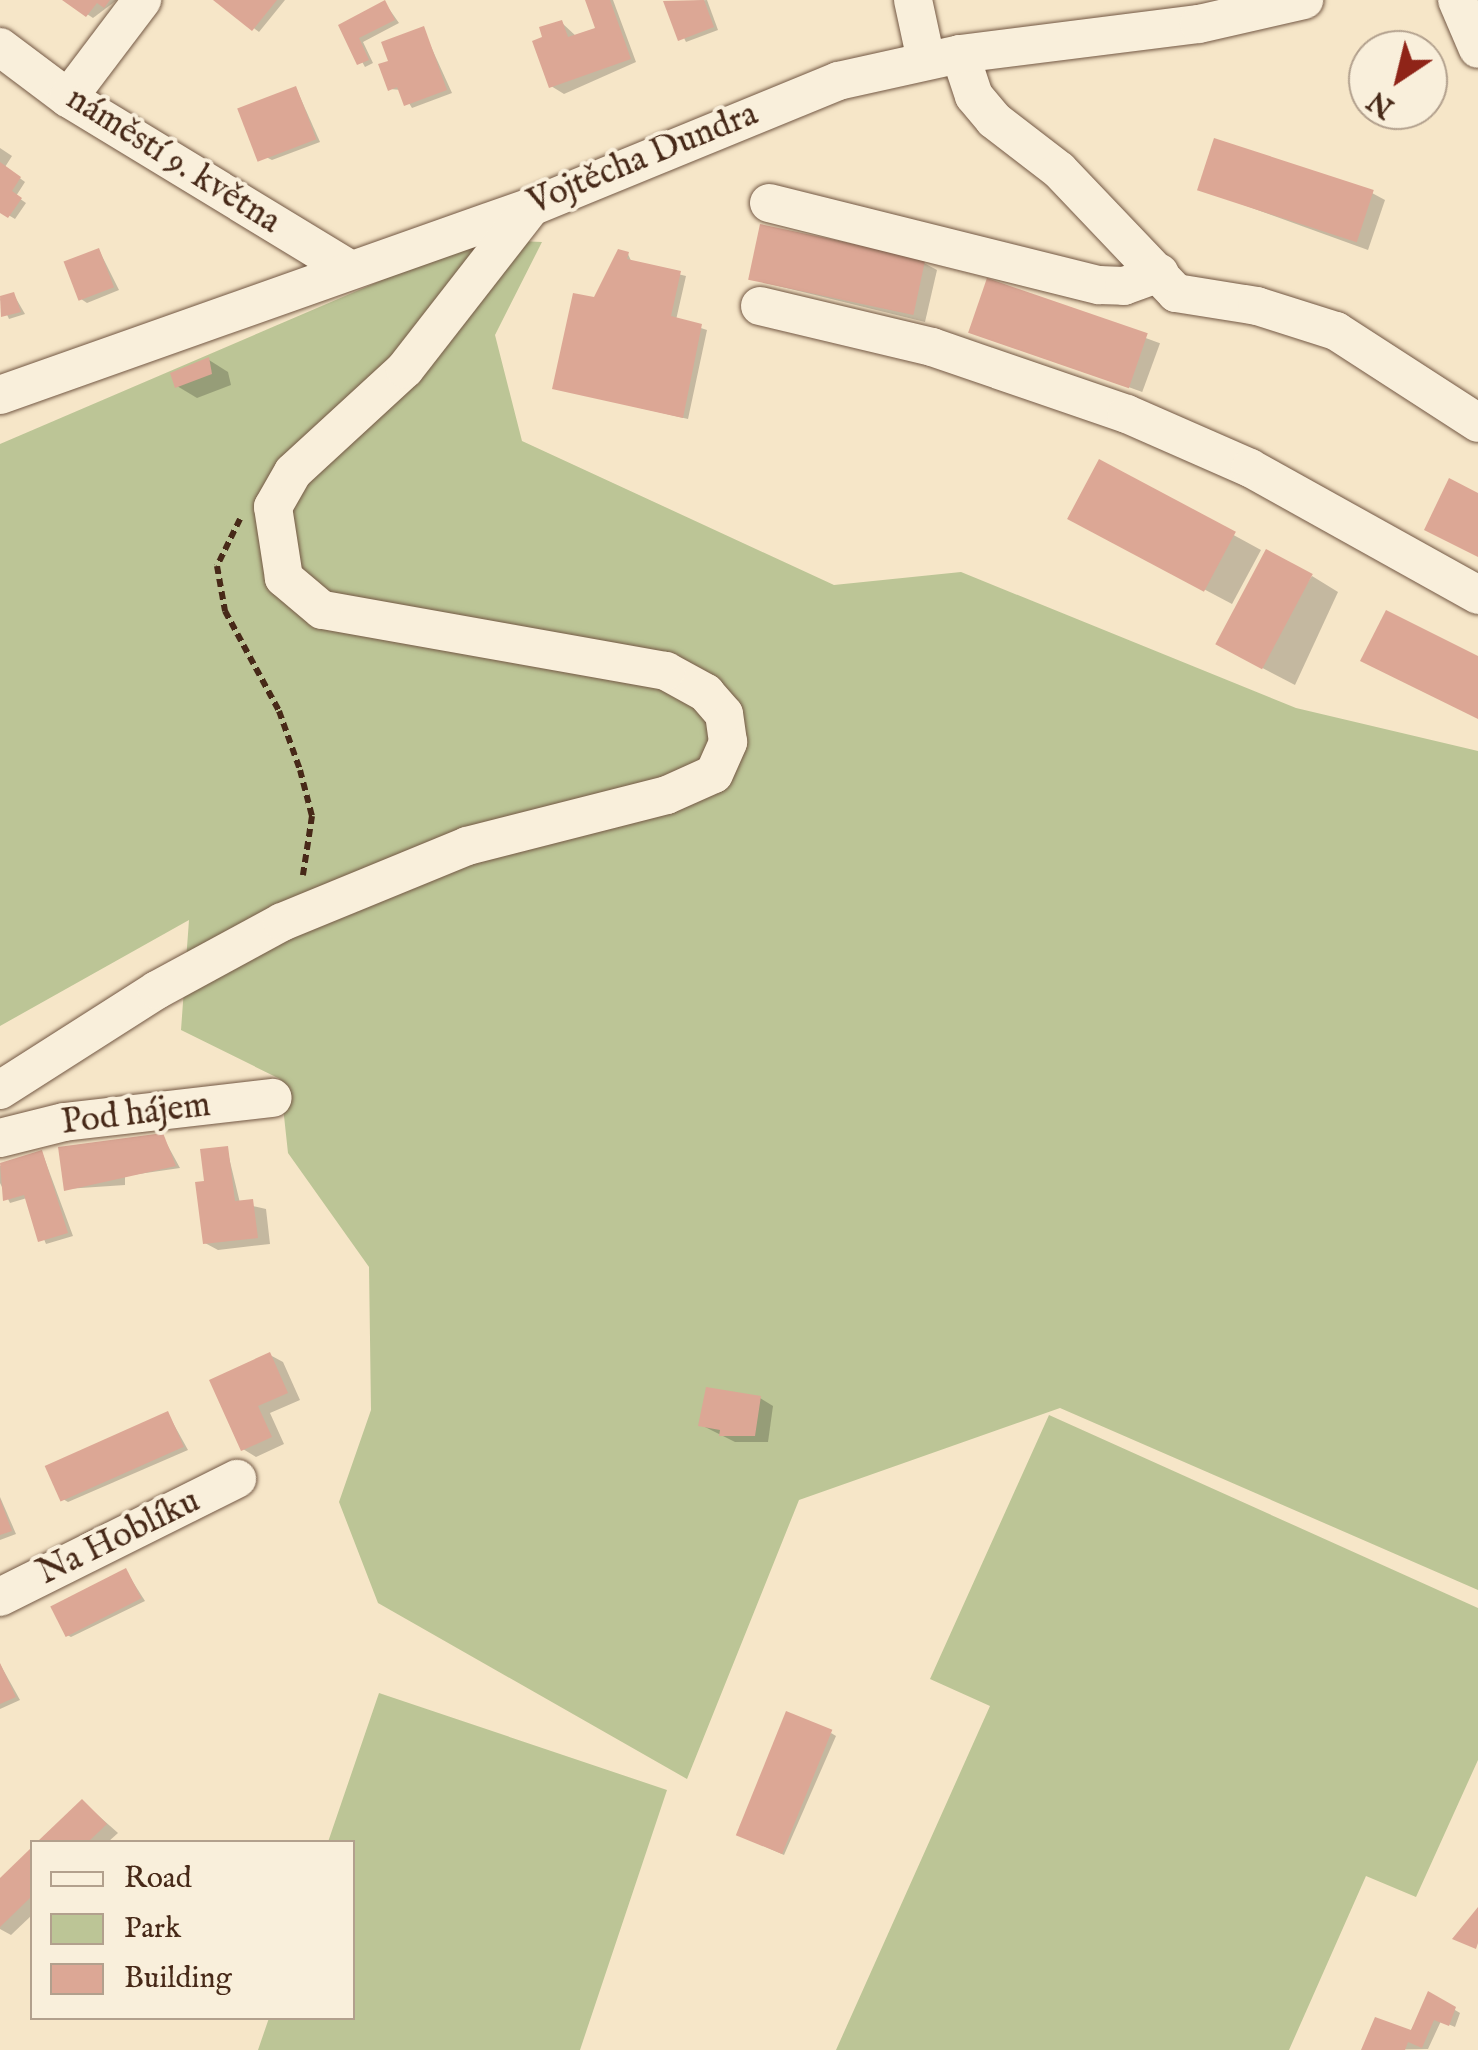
<!DOCTYPE html>
<meta charset="utf-8">
<style>
body{margin:0}
#map{position:relative;width:1478px;height:2050px;overflow:hidden;background:#f6e6c8;font-family:"IM FELL English",serif}
div>[style]{position:absolute}
.green>*{inset:0;background:#bcc596}
.shadow>*{inset:0;background:#0003;transform-origin:0 0}
.building>*{inset:0;background:#dca795;transform-origin:0 0}
.path>*{height:6px;margin-top:-3px;transform-origin:0;background:repeating-linear-gradient(90deg,#472918 0 8px,transparent 0 13px)}
.roads{filter:drop-shadow(0 0 2px #735844) drop-shadow(0 0 2px #735844)}
.minor>*{height:38px;margin:-19px;padding:0 19px;transform-origin:19px;border-radius:19px;background:#f9efdb}
span{translate:-50% -50%;white-space:nowrap;text-align:center;line-height:1.15;-webkit-text-stroke:8px #f9efdb;paint-order:stroke}
.street-label{font-size:35px;color:#472918}
.legend{position:absolute;left:30px;top:1840px;width:325px;height:180px;box-sizing:border-box;background:#f9efdb;border:2px solid #b2a08d;margin:0;padding:12px 18px;list-style:none;font-size:30px;color:#472918}
.legend li{display:flex;align-items:center;gap:20px;height:50px}
.legend b{width:50px;border:2px solid #b2a08d}
.north{position:absolute;left:1348px;top:30px;width:100px;height:100px;box-sizing:border-box;background:#f9efdb;border:2px solid #b2a08d;border-radius:50%;rotate:215deg;font-size:28px;font-weight:700;line-height:40px;text-align:center;color:#472918}
.north::after{content:'';display:block;margin:auto;width:35px;height:45px;background:#8f2418;clip-path:polygon(50% 0,100% 100%,50% 72%,0 100%)}
</style>
<div id="map">
<div class="green">
<div style="clip-path:polygon(478px 239px,542px 242px,495px 335px,522px 441px,834px 585px,961px 572px,1296px 708px,1478px 751px,1478px 1590px,1060px 1408px,799px 1500px,687px 1779px,378px 1603px,339px 1502px,371px 1410px,369px 1267px,288px 1153px,280px 1079px,181px 1030px,189px 920px,0 1026px,0 444px)"></div>
<div style="clip-path:polygon(1049px 1415px,1478px 1608px,1478px 1760px,1416px 1897px,1366px 1876px,1289px 2050px,836px 2050px,990px 1706px,930px 1679px)"></div>
<div style="clip-path:polygon(379px 1693px,667px 1790px,580px 2050px,258px 2050px,269px 2018px,352px 2018px,352px 1842px,328px 1842px)"></div>
</div>
<div class="shadow">
<div style="clip-path:polygon(66px 0,117px 0,93px 18px)"></div>
<div style="clip-path:polygon(217px 0,285px 0,259px 32px)"></div>
<div style="clip-path:polygon(588px 0,613px 0,636px 62px,564px 94px,551px 86px,562px 23px,577px 37px,598px 29px)"></div>
<div style="clip-path:polygon(707px 0,718px 30px,686px 42px,667px 3px)"></div>
<div style="clip-path:polygon(385px 3px,399px 23px,363px 42px,373px 63px,365px 67px,342px 26px)"></div>
<div style="clip-path:polygon(423px 29px,452px 93px,412px 108px,401px 90px,390px 89px,392px 62px)"></div>
<div style="clip-path:polygon(296px 88px,320px 142px,272px 160px,266px 157px)"></div>
<div style="clip-path:polygon(0 148px,12px 156px,5px 167px,25px 182px,16px 196px,26px 203px,15px 219px,0 210px)"></div>
<div style="clip-path:polygon(1200px 189px,1372px 193px,1385px 200px,1368px 250px)"></div>
<div style="clip-path:polygon(99px 250px,119px 290px,87px 303px,81px 299px)"></div>
<div style="clip-path:polygon(628px 254px,632px 263px,686px 276px,676px 320px,707px 330px,688px 419px,555px 388px,596px 300px)"></div>
<div style="clip-path:polygon(924px 263px,937px 270px,925px 322px,750px 279px)"></div>
<div style="left:989px;top:281px;width:182px;height:52px;rotate:20deg"></div>
<div style="clip-path:polygon(14px 295px,25px 314px,9px 319px,0 299px)"></div>
<div style="clip-path:polygon(209px 360px,228px 372px,231px 385px,197px 398px,177px 386px)"></div>
<div style="clip-path:polygon(1100px 462px,1261px 550px,1232px 604px,1096px 532px)"></div>
<div style="clip-path:polygon(1312px 576px,1338px 592px,1295px 685px,1251px 662px)"></div>
<div style="clip-path:polygon(162px 1135px,180px 1168px,125px 1176px,125px 1185px,66px 1189px)"></div>
<div style="clip-path:polygon(227px 1149px,240px 1203px,266px 1209px,270px 1244px,218px 1250px,205px 1243px)"></div>
<div style="clip-path:polygon(42px 1152px,73px 1236px,46px 1244px,27px 1198px,10px 1203px,0 1183px,0 1166px)"></div>
<div style="clip-path:polygon(270px 1355px,283px 1362px,300px 1400px,270px 1413px,284px 1444px,256px 1457px,243px 1449px)"></div>
<div style="clip-path:polygon(760px 1398px,773px 1406px,768px 1442px,735px 1442px,701px 1425px)"></div>
<div style="clip-path:polygon(168px 1414px,188px 1450px,68px 1502px,63px 1499px)"></div>
<div style="clip-path:polygon(0 1497px,16px 1534px,0 1540px)"></div>
<div style="clip-path:polygon(126px 1571px,145px 1601px,71px 1637px,65px 1634px)"></div>
<div style="clip-path:polygon(0 1664px,20px 1700px,0 1709px)"></div>
<div style="clip-path:polygon(831px 1733px,836px 1736px,784px 1855px,741px 1836px)"></div>
<div style="clip-path:polygon(83px 1802px,118px 1833px,108px 1842px,40px 1842px)"></div>
<div style="clip-path:polygon(32px 1850px,32px 1915px,11px 1935px,0 1929px,0 1881px)"></div>
<div style="clip-path:polygon(1430px 1995px,1460px 2013px,1455px 2027px,1441px 2021px,1428px 2049px,1363px 2050px,1410px 2032px)"></div>
</div>
<div class="building">
<div style="clip-path:polygon(62px 0,110px 0,104px 8px,97px 3px,86px 17px)"></div>
<div style="clip-path:polygon(213px 0,277px 0,252px 31px)"></div>
<div style="clip-path:polygon(385px 0,395px 20px,359px 38px,369px 60px,357px 65px,338px 25px)"></div>
<div style="clip-path:polygon(585px 0,610px 0,631px 59px,549px 88px,532px 41px,542px 37px,539px 27px,562px 20px,568px 37px,595px 28px)"></div>
<div style="clip-path:polygon(704px 0,714px 27px,678px 41px,663px 1px)"></div>
<div style="clip-path:polygon(424px 26px,447px 90px,404px 106px,397px 87px,388px 91px,378px 64px,388px 61px,381px 42px)"></div>
<div style="left:296px;top:86px;width:57px;height:63px;rotate:69deg"></div>
<div style="left:1214px;top:138px;width:168px;height:55px;rotate:18deg"></div>
<div style="clip-path:polygon(0 162px,21px 177px,12px 191px,22px 198px,8px 218px,0 213px)"></div>
<div style="left:760px;top:224px;width:169px;height:57px;rotate:12deg"></div>
<div style="left:99px;top:248px;width:42px;height:38px;rotate:69deg"></div>
<div style="clip-path:polygon(618px 249px,629px 252px,627px 259px,681px 271px,671px 316px,702px 324px,683px 418px,552px 389px,573px 293px,594px 297px)"></div>
<div style="left:987px;top:278px;width:170px;height:58px;rotate:19deg"></div>
<div style="clip-path:polygon(14px 292px,21px 312px,1px 317px,0 296px)"></div>
<div style="clip-path:polygon(209px 357px,212px 374px,175px 388px,170px 373px)"></div>
<div style="left:1099px;top:459px;width:155px;height:68px;rotate:28deg"></div>
<div style="clip-path:polygon(1449px 478px,1478px 493px,1478px 557px,1424px 530px)"></div>
<div style="left:1266px;top:549px;width:53px;height:108px;rotate:28deg"></div>
<div style="clip-path:polygon(1386px 610px,1478px 656px,1478px 719px,1360px 661px)"></div>
<div style="clip-path:polygon(163px 1133px,176px 1166px,64px 1191px,58px 1147px)"></div>
<div style="clip-path:polygon(228px 1146px,235px 1201px,253px 1199px,258px 1238px,203px 1244px,195px 1182px,204px 1181px,200px 1149px)"></div>
<div style="clip-path:polygon(42px 1150px,68px 1233px,38px 1242px,24px 1195px,3px 1201px,0 1163px)"></div>
<div style="clip-path:polygon(270px 1352px,288px 1393px,258px 1406px,272px 1437px,241px 1451px,209px 1380px)"></div>
<div style="clip-path:polygon(706px 1387px,761px 1396px,755px 1436px,719px 1436px,720px 1430px,698px 1426px)"></div>
<div style="left:168px;top:1411px;width:39px;height:135px;rotate:66deg"></div>
<div style="clip-path:polygon(0 1499px,12px 1531px,0 1535px)"></div>
<div style="left:126px;top:1568px;width:34px;height:85px;rotate:63deg"></div>
<div style="clip-path:polygon(0 1663px,16px 1697px,0 1704px)"></div>
<div style="left:786px;top:1711px;width:50px;height:134px;rotate:22deg"></div>
<div style="clip-path:polygon(82px 1799px,107px 1824px,88px 1842px,37px 1842px)"></div>
<div style="clip-path:polygon(32px 1847px,32px 1896px,0 1927px,0 1878px)"></div>
<div style="clip-path:polygon(1478px 1907px,1478px 1943px,1476px 1949px,1452px 1939px)"></div>
<div style="clip-path:polygon(1428px 1991px,1456px 2007px,1449px 2026px,1434px 2020px,1422px 2048px,1408px 2042px,1405px 2050px,1361px 2050px,1375px 2017px,1411px 2030px)"></div>
</div>
<div class="path">
<div style="left:240px;top:519px;width:52px;rotate:116.1deg"></div>
<div style="left:217px;top:566px;width:46px;rotate:79.9deg"></div>
<div style="left:225px;top:611px;width:114px;rotate:61.6deg"></div>
<div style="left:279px;top:711px;width:63px;rotate:70.4deg"></div>
<div style="left:300px;top:770px;width:48px;rotate:75.4deg"></div>
<div style="left:312px;top:816px;width:60px;rotate:98.7deg"></div>
</div>
<div class="roads">
<div class="minor">
<div style="left:913px;top:0;width:61px;rotate:77.8deg"></div>
<div style="left:1457px;top:0;width:53px;rotate:66.8deg"></div>
<div style="left:0;top:47px;width:85px;rotate:36.9deg"></div>
<div style="left:68px;top:98px;width:331px;rotate:31.3deg"></div>
<div style="left:960px;top:54px;width:44px;rotate:71.6deg"></div>
<div style="left:974px;top:96px;width:31px;rotate:50deg"></div>
<div style="left:994px;top:120px;width:82px;rotate:37.6deg"></div>
<div style="left:1059px;top:170px;width:170px;rotate:46.4deg"></div>
<div style="left:1176px;top:293px;width:82px;rotate:9.1deg"></div>
<div style="left:1257px;top:306px;width:83px;rotate:17.6deg"></div>
<div style="left:1336px;top:331px;width:169px;rotate:32.9deg"></div>
<div style="left:68px;top:98px;width:123px;rotate:-52.9deg"></div>
<div style="left:769px;top:203px;width:340px;rotate:14deg"></div>
<div style="left:1099px;top:285px;width:25px;rotate:2deg"></div>
<div style="left:1124px;top:286px;width:38px;rotate:-20deg"></div>
<div style="left:760px;top:306px;width:177px;rotate:13.4deg"></div>
<div style="left:932px;top:347px;width:206px;rotate:19deg"></div>
<div style="left:1127px;top:414px;width:134px;rotate:23.7deg"></div>
<div style="left:1250px;top:468px;width:261px;rotate:29.1deg"></div>
<div style="left:0;top:395px;width:563px;rotate:-19.5deg"></div>
<div style="left:531px;top:207px;width:332px;rotate:-22.3deg"></div>
<div style="left:838px;top:81px;width:125px;rotate:-12.5deg"></div>
<div style="left:960px;top:54px;width:241px;rotate:-7.2deg"></div>
<div style="left:1199px;top:24px;width:108px;rotate:-12.9deg"></div>
<div style="left:0;top:1090px;width:186px;rotate:-32.5deg"></div>
<div style="left:157px;top:990px;width:142px;rotate:-28.5deg"></div>
<div style="left:282px;top:922px;width:200px;rotate:-22.3deg"></div>
<div style="left:467px;top:846px;width:206px;rotate:-14.3deg"></div>
<div style="left:667px;top:795px;width:51px;rotate:-24.1deg"></div>
<div style="left:714px;top:774px;width:35px;rotate:-66deg"></div>
<div style="left:728px;top:742px;width:28px;rotate:-98deg"></div>
<div style="left:724px;top:714px;width:28px;rotate:-131deg"></div>
<div style="left:706px;top:693px;width:46px;rotate:-151.2deg"></div>
<div style="left:666px;top:671px;width:349px;rotate:-169.9deg"></div>
<div style="left:322px;top:610px;width:50px;rotate:-139.9deg"></div>
<div style="left:284px;top:578px;width:72px;rotate:-98.8deg"></div>
<div style="left:273px;top:507px;width:40px;rotate:-60.3deg"></div>
<div style="left:293px;top:472px;width:152px;rotate:-42.6deg"></div>
<div style="left:405px;top:369px;width:205px;rotate:-52.1deg"></div>
<div style="left:0;top:1138px;width:66px;rotate:-14deg"></div>
<div style="left:64px;top:1122px;width:210px;rotate:-6.6deg"></div>
<div style="left:0;top:1597px;width:265px;rotate:-26.5deg"></div>
</div>
</div>
<div class="street-label">
<span style="left:643px;top:159px;rotate:-22deg">Vojtěcha Dundra</span>
<span style="left:173px;top:161px;rotate:32deg">náměstí 9. května</span>
<span style="left:136px;top:1115px;rotate:-7deg">Pod hájem</span>
<span style="left:119px;top:1538px;rotate:-26deg">Na Hoblíku</span>
</div>
<ul class="legend">
<li><b style="height:12px;background:#f9efdb"></b>Road</li>
<li><b style="height:28px;background:#bcc596"></b>Park</li>
<li><b style="height:28px;background:#dca795"></b>Building</li>
</ul>
<div class="north">N</div>
</div>
